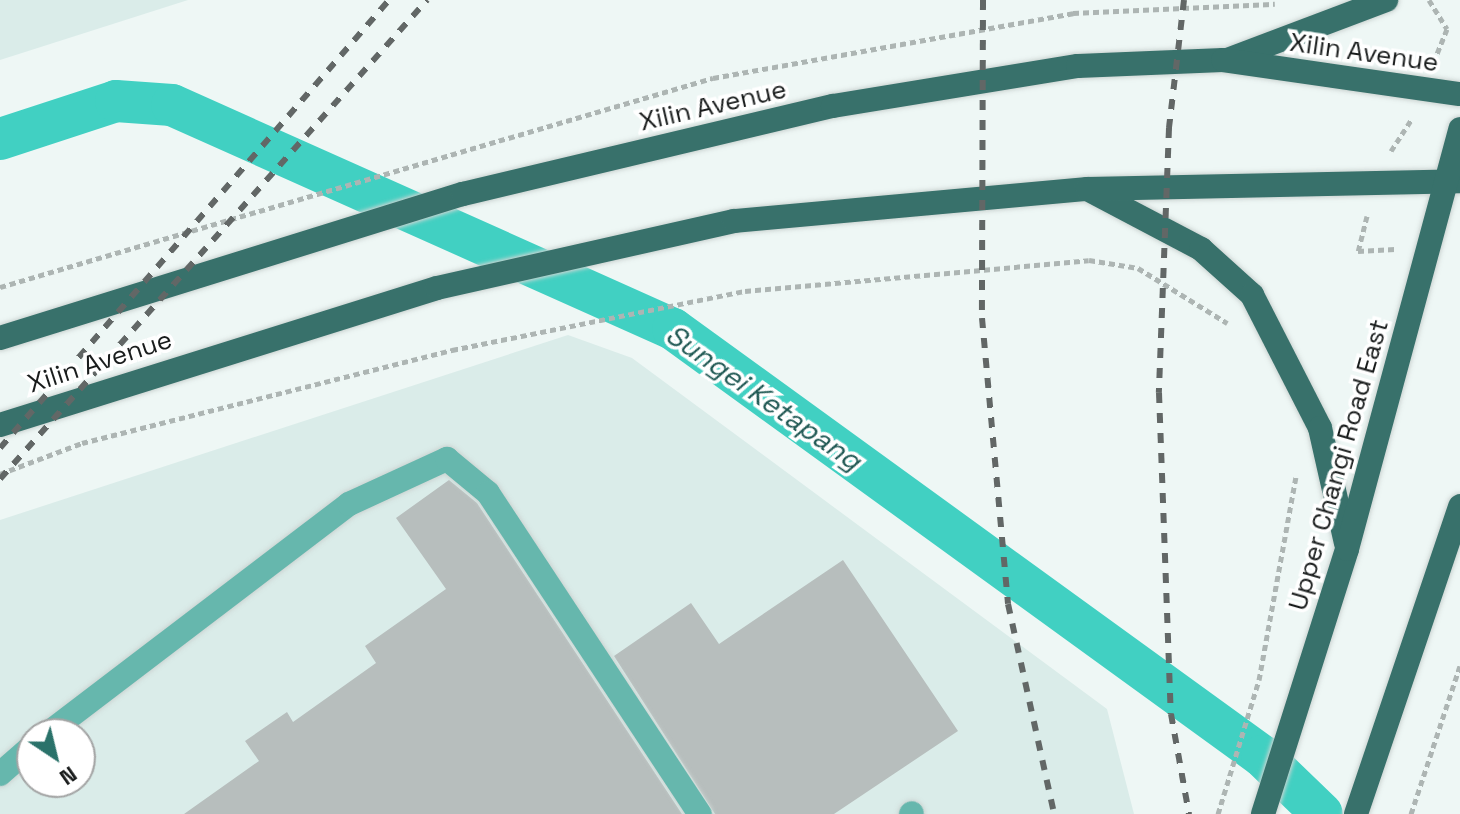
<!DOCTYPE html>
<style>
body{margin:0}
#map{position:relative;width:1460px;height:814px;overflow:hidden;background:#eef7f5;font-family:"Space Grotesk",sans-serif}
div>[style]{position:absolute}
.built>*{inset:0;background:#daece9}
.canal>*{height:42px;margin:-21px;padding:0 21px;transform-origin:21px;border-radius:21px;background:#41d0c2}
.building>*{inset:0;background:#b7bebd}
.path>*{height:5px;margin-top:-2.5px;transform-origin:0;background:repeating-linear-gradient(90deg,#adb5b3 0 6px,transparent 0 10px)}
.roads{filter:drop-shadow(0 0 2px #ccd4d2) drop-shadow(0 0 2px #ccd4d2)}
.service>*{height:24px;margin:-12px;padding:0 12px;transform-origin:12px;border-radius:12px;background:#66b7ad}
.primary>*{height:24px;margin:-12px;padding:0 12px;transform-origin:12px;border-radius:12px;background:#38716b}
.rail>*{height:6px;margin-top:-3px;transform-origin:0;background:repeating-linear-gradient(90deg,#626766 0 10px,transparent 0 20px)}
span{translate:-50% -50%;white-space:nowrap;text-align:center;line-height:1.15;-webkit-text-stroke:7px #fff;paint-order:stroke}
.street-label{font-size:26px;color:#191c1c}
.water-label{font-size:28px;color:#1f5853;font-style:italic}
.north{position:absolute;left:16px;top:718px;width:80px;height:80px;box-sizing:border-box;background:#fff;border:2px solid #a3a4a4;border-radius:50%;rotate:145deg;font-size:22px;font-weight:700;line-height:32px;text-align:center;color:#191c1c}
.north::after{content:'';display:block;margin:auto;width:28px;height:36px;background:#2a726a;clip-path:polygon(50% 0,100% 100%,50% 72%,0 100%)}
</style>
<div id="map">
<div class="built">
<div style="clip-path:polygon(0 0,188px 0,0 60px)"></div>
<div style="clip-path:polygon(evenodd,568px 335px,632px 358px,1107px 709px,1134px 814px,0 814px,0 520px,568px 335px,32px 734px,80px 734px,80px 782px,32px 782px,32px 734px)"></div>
</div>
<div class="canal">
<div style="left:0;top:139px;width:122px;rotate:-18.1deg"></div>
<div style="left:116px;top:101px;width:56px;rotate:4.1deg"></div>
<div style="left:172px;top:105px;width:549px;rotate:24.09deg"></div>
<div style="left:673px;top:329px;width:727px;rotate:35.94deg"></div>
<div style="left:1262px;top:756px;width:83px;rotate:44deg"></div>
</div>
<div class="building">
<div style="clip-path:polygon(449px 480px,477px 503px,682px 814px,184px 814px,259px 761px,245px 741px,287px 712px,293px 722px,376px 663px,365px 646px,446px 589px,396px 518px)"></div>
<div style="clip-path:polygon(843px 560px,958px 731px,834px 814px,715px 814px,614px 656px,691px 603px,719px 644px)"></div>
</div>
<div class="path">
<div style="left:1429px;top:0;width:34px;rotate:58deg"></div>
<div style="left:1447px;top:29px;width:31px;rotate:112deg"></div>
<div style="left:1391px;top:151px;width:37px;rotate:-57deg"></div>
<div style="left:1367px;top:216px;width:36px;rotate:104deg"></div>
<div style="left:1358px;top:251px;width:37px;rotate:-3deg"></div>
<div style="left:0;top:287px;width:743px;rotate:-16.34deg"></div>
<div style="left:713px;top:78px;width:366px;rotate:-10.2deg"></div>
<div style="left:1073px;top:13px;width:202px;rotate:-2.6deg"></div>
<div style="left:0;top:474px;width:88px;rotate:-20.7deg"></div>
<div style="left:82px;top:443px;width:382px;rotate:-14.1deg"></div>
<div style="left:452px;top:350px;width:299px;rotate:-11.4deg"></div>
<div style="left:745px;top:291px;width:345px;rotate:-5.1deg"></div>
<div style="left:1089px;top:260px;width:50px;rotate:9.3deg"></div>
<div style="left:1138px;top:268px;width:105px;rotate:31.7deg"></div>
<div style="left:1218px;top:814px;width:140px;rotate:-73deg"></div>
<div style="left:1259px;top:680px;width:206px;rotate:-79.7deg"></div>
<div style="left:1411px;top:814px;width:156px;rotate:-71.7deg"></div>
</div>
<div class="roads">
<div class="service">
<div style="left:47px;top:734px;width:380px;rotate:-37.3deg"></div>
<div style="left:349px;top:504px;width:108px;rotate:-24.7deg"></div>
<div style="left:447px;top:459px;width:53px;rotate:39.7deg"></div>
<div style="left:488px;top:493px;width:385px;rotate:56.6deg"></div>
<div style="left:0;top:774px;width:43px;rotate:-41.2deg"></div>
<div style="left:911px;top:814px;width:1px;rotate:-45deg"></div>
</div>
<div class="primary">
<div style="left:1230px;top:59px;width:167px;rotate:-20.7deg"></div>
<div style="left:1089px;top:190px;width:127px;rotate:27.8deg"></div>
<div style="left:1201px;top:249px;width:69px;rotate:42deg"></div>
<div style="left:1252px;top:295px;width:149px;rotate:62.9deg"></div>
<div style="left:1320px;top:428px;width:118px;rotate:77.3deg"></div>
<div style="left:0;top:338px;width:485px;rotate:-17.3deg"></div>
<div style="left:463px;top:194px;width:380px;rotate:-13.4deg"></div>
<div style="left:833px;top:106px;width:248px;rotate:-9.3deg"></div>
<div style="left:1078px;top:66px;width:145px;rotate:-2.4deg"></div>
<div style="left:1223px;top:60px;width:239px;rotate:8.2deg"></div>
<div style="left:0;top:425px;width:458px;rotate:-17.4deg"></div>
<div style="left:437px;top:288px;width:304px;rotate:-12.7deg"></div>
<div style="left:734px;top:221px;width:354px;rotate:-5.2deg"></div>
<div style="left:1087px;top:189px;width:373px;rotate:-1.2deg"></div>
<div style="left:1263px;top:814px;width:278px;rotate:-72.4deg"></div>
<div style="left:1347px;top:549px;width:435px;rotate:-74.9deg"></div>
<div style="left:1356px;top:814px;width:325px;rotate:-71.3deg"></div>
</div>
</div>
<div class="rail">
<div style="left:983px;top:0;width:318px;rotate:90.2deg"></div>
<div style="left:982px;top:318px;width:287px;rotate:84.8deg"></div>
<div style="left:1008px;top:604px;width:215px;rotate:77.6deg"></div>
<div style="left:1184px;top:0;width:129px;rotate:96.7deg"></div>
<div style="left:1169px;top:128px;width:265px;rotate:92.2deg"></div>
<div style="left:1159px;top:393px;width:321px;rotate:87.9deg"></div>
<div style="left:1171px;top:714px;width:102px;rotate:79.8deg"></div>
<div style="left:0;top:448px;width:593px;rotate:-49.03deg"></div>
<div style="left:0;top:479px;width:642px;rotate:-48.28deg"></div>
</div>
<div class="street-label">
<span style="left:1364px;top:53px;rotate:8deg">Xilin Avenue</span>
<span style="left:713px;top:106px;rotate:-13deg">Xilin Avenue</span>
<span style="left:100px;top:362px;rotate:-18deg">Xilin Avenue</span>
<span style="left:1339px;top:465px;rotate:-74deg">Upper Changi Road East</span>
</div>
<div class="water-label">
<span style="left:764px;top:397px;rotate:35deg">Sungei Ketapang</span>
</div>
<div class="north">N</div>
</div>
